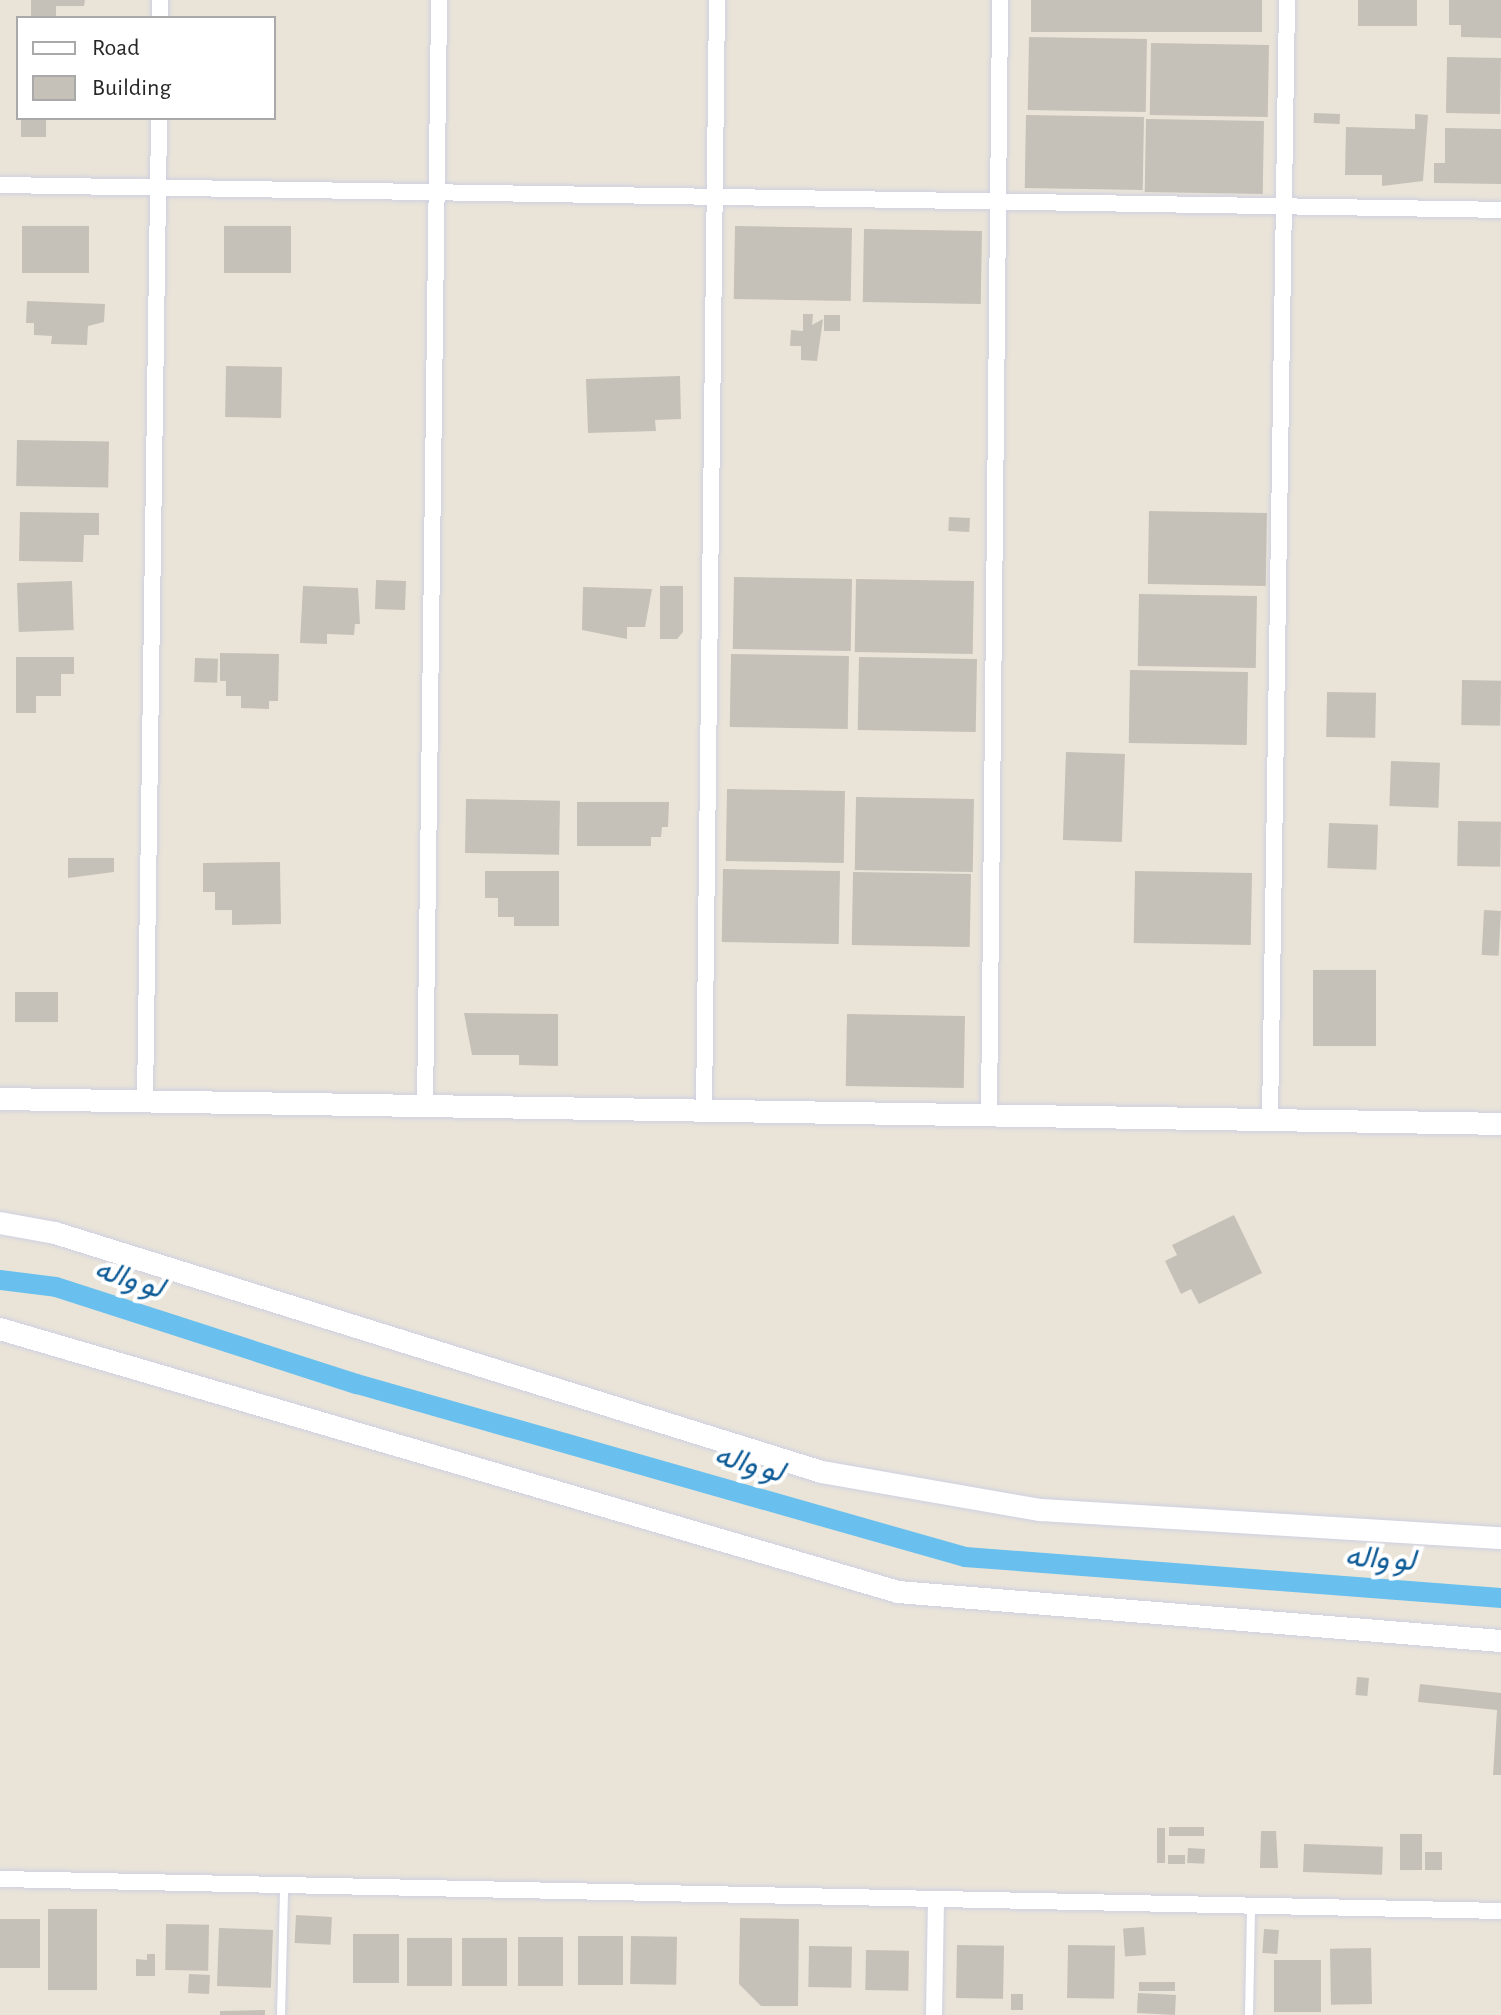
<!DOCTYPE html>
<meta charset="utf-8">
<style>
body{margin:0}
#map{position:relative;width:1501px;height:2015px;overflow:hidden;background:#eae4d8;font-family:"Alegreya Sans",Vazirmatn,sans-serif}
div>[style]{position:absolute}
.canal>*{height:20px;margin:-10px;padding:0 10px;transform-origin:10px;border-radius:10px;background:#69c0ee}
.building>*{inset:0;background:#c5c1b8;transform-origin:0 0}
.roads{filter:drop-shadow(0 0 2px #ced0e1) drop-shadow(0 0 2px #ced0e1)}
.lane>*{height:8px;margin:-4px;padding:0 4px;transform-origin:4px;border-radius:4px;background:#fff}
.street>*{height:16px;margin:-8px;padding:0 8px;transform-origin:8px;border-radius:8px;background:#fff}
.secondary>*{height:22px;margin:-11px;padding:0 11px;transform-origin:11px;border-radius:11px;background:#fff}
span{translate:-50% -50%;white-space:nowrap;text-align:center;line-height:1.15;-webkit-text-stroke:8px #fff;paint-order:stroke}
.water-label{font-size:30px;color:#0d5b96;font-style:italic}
.legend{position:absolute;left:16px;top:16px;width:260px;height:104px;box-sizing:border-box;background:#fff;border:2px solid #a9a9a9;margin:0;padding:10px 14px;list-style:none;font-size:24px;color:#272727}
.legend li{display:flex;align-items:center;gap:16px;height:40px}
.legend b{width:40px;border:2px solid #a9a9a9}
</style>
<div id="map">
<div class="canal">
<div style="left:0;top:1280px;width:56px;rotate:7.1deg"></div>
<div style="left:56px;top:1287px;width:316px;rotate:17.9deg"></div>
<div style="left:357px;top:1384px;width:632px;rotate:15.88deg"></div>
<div style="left:965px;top:1557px;width:538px;rotate:4.37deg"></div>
</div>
<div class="building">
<div style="clip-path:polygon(31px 0,85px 0,84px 6px,56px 6px,56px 16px,31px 16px)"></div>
<div style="left:1031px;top:0;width:231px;height:32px"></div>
<div style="left:1358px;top:0;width:59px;height:26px"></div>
<div style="clip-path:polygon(1449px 0,1501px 0,1501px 38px,1461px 37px,1461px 25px,1449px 25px)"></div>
<div style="left:1029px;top:37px;width:118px;height:73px;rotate:1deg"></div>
<div style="left:1151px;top:43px;width:118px;height:72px;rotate:1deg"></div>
<div style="left:1447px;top:57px;width:54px;height:56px;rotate:1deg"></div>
<div style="left:1314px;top:113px;width:26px;height:10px;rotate:2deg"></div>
<div style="clip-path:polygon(1415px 114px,1428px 115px,1423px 181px,1382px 186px,1382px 175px,1345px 175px,1346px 127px,1415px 129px)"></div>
<div style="left:1026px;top:115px;width:118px;height:73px;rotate:1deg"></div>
<div style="left:21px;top:118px;width:25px;height:19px"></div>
<div style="left:1146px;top:119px;width:118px;height:73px;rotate:1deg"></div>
<div style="clip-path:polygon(1445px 128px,1501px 129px,1501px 184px,1434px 183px,1434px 163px,1445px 163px)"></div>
<div style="left:22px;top:226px;width:67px;height:47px"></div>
<div style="left:224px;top:226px;width:67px;height:47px"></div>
<div style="left:735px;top:226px;width:117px;height:73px;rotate:1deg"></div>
<div style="left:864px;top:229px;width:118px;height:73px;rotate:1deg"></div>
<div style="clip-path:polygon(27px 301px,105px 304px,104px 322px,88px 326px,87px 345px,51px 344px,52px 336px,34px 335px,34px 323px,26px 323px)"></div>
<div style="clip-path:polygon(803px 314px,813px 314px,812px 325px,823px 319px,817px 361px,801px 360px,801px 346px,790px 346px,791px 330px,803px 331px)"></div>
<div style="left:824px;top:315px;width:16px;height:16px"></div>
<div style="left:226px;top:366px;width:56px;height:51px;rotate:1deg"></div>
<div style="clip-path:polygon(680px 376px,681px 419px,655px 420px,656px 431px,588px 433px,586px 379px)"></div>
<div style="left:17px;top:440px;width:92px;height:46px;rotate:1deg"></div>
<div style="left:1149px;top:511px;width:118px;height:73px;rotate:1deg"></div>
<div style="clip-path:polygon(20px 512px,99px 513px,99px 535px,84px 535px,83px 562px,19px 561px)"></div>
<div style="left:949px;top:517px;width:21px;height:14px;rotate:3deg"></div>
<div style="left:734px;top:577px;width:118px;height:72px;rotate:1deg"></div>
<div style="left:856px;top:579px;width:118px;height:73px;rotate:1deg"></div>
<div style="left:376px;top:580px;width:30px;height:29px;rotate:2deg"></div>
<div style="left:72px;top:581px;width:49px;height:55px;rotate:88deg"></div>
<div style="clip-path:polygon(303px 586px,358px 588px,360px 624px,355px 624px,354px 635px,327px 634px,327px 644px,300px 643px)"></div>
<div style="clip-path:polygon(660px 586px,683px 586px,683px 632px,677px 639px,660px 639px)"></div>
<div style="clip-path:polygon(583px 587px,652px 589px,645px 627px,627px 627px,627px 639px,582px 630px)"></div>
<div style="left:1139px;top:594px;width:118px;height:72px;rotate:1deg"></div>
<div style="clip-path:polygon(220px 653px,279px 654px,278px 701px,269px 701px,269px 709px,241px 708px,241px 696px,226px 696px,226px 681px,220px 681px)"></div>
<div style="left:731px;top:654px;width:118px;height:73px;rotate:1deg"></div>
<div style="clip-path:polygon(16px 657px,74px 657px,74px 674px,61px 674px,61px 696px,36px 696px,36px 713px,16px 713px)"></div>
<div style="left:859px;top:657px;width:118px;height:73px;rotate:1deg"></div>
<div style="left:195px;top:658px;width:23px;height:24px;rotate:2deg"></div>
<div style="left:1130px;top:670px;width:118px;height:73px;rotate:1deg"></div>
<div style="left:1462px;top:680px;width:39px;height:45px;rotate:1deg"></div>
<div style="left:1327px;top:692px;width:49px;height:45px;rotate:1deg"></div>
<div style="left:1066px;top:752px;width:59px;height:88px;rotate:2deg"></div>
<div style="left:1391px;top:761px;width:49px;height:45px;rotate:2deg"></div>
<div style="left:727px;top:789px;width:118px;height:72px;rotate:1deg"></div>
<div style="left:856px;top:797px;width:118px;height:73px;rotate:1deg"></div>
<div style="left:466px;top:799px;width:94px;height:54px;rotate:1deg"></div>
<div style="clip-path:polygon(577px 802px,669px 802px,668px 827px,662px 827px,661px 837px,651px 837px,651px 846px,577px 846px)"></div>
<div style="left:1458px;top:821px;width:43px;height:45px;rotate:1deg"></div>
<div style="left:1329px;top:823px;width:49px;height:45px;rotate:2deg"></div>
<div style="clip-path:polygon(68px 858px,114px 858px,114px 872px,68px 878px)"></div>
<div style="clip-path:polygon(280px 862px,281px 924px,232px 925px,232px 910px,215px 910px,215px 892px,203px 892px,203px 863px)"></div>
<div style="left:723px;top:869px;width:117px;height:73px;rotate:1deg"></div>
<div style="clip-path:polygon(485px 871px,559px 871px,559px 926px,514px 926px,514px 917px,498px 917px,498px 898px,485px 898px)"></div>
<div style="left:1135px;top:871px;width:117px;height:72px;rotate:1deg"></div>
<div style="left:853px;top:872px;width:118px;height:73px;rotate:1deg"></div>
<div style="left:1484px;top:910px;width:17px;height:45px;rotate:3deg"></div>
<div style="left:1313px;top:970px;width:63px;height:76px"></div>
<div style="left:15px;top:992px;width:43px;height:30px"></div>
<div style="clip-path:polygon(464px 1013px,558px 1014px,558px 1066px,519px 1065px,519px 1055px,472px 1055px)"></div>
<div style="left:847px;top:1014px;width:118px;height:72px;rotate:1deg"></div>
<div style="clip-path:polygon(1234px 1215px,1262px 1273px,1199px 1304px,1191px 1289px,1181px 1294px,1165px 1261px,1177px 1255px,1172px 1245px)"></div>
<div style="left:1357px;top:1677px;width:12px;height:18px;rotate:5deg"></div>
<div style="clip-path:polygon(1420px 1684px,1501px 1693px,1501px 1775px,1493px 1775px,1497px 1710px,1418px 1702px)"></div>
<div style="left:1169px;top:1827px;width:35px;height:9px"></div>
<div style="left:1157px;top:1828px;width:8px;height:35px"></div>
<div style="clip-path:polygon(1261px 1831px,1276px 1831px,1278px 1868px,1260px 1868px)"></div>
<div style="left:1400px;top:1834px;width:22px;height:36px"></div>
<div style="left:1304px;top:1844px;width:79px;height:28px;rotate:2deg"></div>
<div style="left:1188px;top:1848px;width:17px;height:15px;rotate:3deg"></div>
<div style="left:1425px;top:1852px;width:17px;height:18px"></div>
<div style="left:1168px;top:1855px;width:17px;height:9px"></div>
<div style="left:48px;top:1909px;width:49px;height:81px"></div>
<div style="left:296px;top:1915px;width:36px;height:28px;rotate:3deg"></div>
<div style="clip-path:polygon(740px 1918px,799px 1919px,798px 2006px,761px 2006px,739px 1984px)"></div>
<div style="left:0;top:1919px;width:40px;height:49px"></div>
<div style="left:166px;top:1924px;width:43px;height:46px;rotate:1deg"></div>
<div style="left:1144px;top:1927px;width:28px;height:21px;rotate:86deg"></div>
<div style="left:219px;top:1928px;width:54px;height:58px;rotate:2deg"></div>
<div style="left:1264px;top:1929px;width:15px;height:24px;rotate:4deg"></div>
<div style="left:353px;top:1934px;width:46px;height:49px"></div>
<div style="left:578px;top:1936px;width:45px;height:49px"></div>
<div style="left:631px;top:1936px;width:46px;height:48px;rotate:1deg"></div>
<div style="left:518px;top:1937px;width:45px;height:49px"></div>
<div style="left:407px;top:1938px;width:45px;height:48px"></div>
<div style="left:462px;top:1938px;width:45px;height:48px"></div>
<div style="left:957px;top:1945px;width:47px;height:53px;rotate:1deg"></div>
<div style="left:1068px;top:1945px;width:47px;height:53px;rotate:1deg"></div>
<div style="left:809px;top:1946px;width:43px;height:41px;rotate:1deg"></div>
<div style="left:1371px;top:1948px;width:56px;height:41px;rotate:89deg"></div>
<div style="left:866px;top:1950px;width:43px;height:40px;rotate:1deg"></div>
<div style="clip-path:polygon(147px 1954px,155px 1954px,155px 1976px,136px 1976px,136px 1959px,147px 1960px)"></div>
<div style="left:1274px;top:1960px;width:47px;height:52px"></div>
<div style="left:189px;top:1974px;width:21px;height:19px;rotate:3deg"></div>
<div style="left:1139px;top:1982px;width:36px;height:9px"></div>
<div style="left:1138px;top:1993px;width:38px;height:20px;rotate:3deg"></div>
<div style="left:1011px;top:1994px;width:12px;height:16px"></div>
<div style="clip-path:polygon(265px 2010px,265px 2015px,220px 2015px,220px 2011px)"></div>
</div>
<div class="roads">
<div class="lane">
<div style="left:281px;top:2015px;width:126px;rotate:-88.6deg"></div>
<div style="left:1249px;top:2015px;width:107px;rotate:-88.9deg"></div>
</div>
<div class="street">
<div style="left:160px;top:18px;width:18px;rotate:-90deg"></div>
<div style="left:0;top:185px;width:1501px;rotate:0.95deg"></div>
<div style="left:145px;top:1101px;width:983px;rotate:-89.18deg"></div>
<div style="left:425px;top:1106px;width:1106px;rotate:-89.27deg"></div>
<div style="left:704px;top:1111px;width:1111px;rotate:-89.33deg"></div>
<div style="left:989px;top:1115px;width:1115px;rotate:-89.43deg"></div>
<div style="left:1270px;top:1120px;width:1120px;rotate:-89.13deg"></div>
<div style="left:0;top:1879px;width:1501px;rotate:1.22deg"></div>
<div style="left:934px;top:2015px;width:113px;rotate:-89deg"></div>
</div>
<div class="secondary">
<div style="left:0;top:1099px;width:1501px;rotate:0.95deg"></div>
<div style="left:0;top:1223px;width:56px;rotate:10.3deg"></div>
<div style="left:55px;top:1233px;width:803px;rotate:17.31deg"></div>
<div style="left:822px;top:1472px;width:221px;rotate:9.9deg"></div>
<div style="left:1040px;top:1510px;width:462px;rotate:3.5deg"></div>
<div style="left:0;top:1329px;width:936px;rotate:16.32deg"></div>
<div style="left:898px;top:1592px;width:605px;rotate:4.65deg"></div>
</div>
</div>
<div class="water-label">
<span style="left:129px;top:1279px;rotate:18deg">لو واله</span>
<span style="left:749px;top:1464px;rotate:16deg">لو واله</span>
<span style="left:1380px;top:1559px;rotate:4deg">لو واله</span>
</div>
<ul class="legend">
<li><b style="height:10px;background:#fff"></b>Road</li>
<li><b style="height:22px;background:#c5c1b8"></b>Building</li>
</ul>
</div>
